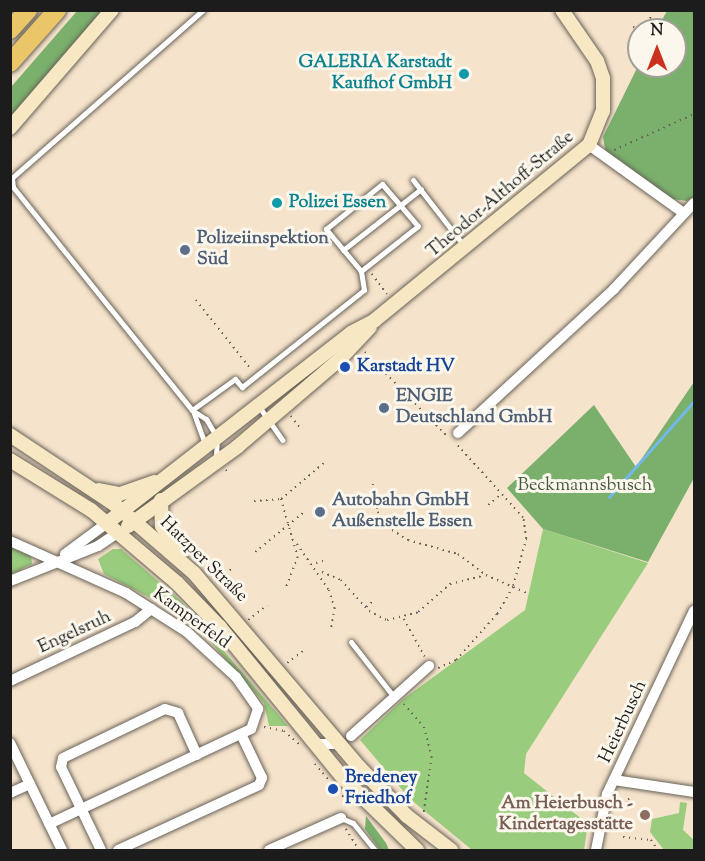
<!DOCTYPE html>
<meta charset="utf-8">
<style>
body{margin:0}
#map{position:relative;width:705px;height:861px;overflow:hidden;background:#f6e3cb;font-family:"Sorts Mill Goudy",serif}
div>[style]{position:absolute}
.green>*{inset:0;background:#99cc7d}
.forest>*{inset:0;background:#7ab06c}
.stream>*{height:3px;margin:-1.5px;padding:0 1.5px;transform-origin:1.5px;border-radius:1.5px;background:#71b9e9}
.path>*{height:1.5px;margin-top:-0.75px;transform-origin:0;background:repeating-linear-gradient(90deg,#686259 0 1.5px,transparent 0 6px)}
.roads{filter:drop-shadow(0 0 2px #686259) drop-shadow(0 0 2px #686259)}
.lane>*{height:5px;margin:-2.5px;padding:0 2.5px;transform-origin:2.5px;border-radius:2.5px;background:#fff}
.street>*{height:10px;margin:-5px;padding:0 5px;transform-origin:5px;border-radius:5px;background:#fff}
.secondary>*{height:14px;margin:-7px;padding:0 7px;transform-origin:7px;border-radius:7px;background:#f7e8c3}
.highway>*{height:18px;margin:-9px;padding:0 9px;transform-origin:9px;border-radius:9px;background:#eac669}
.dots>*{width:16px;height:16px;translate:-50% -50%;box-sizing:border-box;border:3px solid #fbf7ec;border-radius:50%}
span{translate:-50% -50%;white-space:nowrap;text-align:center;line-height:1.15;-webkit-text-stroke:6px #fbf7ec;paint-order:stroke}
.culture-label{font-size:18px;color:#0d838f;font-weight:700}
.right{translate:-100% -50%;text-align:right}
.left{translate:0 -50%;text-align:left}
.street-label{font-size:18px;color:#1c1c1c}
.service-label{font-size:18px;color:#4e5e75;font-weight:700}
.transit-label{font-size:18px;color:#164399;font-weight:700}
.park-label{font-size:18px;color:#485a3e}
.education-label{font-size:18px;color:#785e54;font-weight:700}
.frame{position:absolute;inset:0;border:12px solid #1c1c1c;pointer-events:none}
.north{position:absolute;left:627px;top:18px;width:60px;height:60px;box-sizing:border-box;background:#fbf7ec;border:2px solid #a29f99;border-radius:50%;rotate:0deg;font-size:16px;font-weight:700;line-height:24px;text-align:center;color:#1c1c1c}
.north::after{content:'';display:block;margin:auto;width:21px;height:27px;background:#c8321e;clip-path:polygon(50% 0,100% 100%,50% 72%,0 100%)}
</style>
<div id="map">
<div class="green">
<div style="clip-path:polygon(543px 529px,648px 563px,526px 754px,524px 773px,588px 824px,584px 850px,472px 850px,410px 799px,360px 740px,402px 700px,525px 610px)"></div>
<div style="clip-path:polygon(11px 546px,31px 555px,32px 564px,11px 574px)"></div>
<div style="clip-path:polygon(113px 549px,121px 549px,181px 601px,288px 726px,269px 726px,264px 703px,207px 638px,158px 602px,104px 574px,98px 559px)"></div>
<div style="clip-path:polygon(680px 802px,687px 803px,683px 830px,694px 840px,694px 850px,664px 850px,650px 832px,652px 819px,679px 813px)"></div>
</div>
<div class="forest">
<div style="clip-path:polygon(77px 11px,104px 11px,11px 119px,11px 87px)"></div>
<div style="clip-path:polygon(667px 11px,694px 11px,694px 197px,687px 201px,672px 199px,606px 154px,603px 137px,639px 64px,675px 66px,675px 30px,656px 30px)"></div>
<div style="clip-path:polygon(694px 382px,694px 478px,648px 562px,543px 529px,507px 488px,594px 405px,636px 467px)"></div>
<div style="clip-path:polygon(366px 816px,386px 843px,389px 850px,380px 850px,365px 829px)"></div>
</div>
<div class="stream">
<div style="left:609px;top:497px;width:128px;rotate:-48.5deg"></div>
</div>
<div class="path">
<div style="left:633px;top:27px;width:10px;rotate:17deg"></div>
<div style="left:646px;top:30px;width:16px;rotate:-72deg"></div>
<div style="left:614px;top:150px;width:88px;rotate:-24.2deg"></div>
<div style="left:372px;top:274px;width:25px;rotate:53deg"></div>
<div style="left:196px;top:300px;width:87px;rotate:51.5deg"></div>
<div style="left:365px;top:352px;width:117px;rotate:45.7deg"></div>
<div style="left:291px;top:416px;width:16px;rotate:52deg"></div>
<div style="left:418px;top:421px;width:9px;rotate:-41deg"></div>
<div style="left:226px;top:470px;width:6px;rotate:45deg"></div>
<div style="left:373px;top:484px;width:28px;rotate:80deg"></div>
<div style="left:378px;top:512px;width:23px;rotate:52deg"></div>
<div style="left:392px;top:530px;width:19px;rotate:32deg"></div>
<div style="left:408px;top:540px;width:52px;rotate:15.6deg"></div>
<div style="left:458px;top:554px;width:35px;rotate:37deg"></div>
<div style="left:486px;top:575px;width:47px;rotate:23.8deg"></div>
<div style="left:281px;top:499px;width:60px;rotate:73.7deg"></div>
<div style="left:298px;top:557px;width:33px;rotate:111deg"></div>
<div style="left:254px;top:501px;width:27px;rotate:-4deg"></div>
<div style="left:281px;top:499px;width:57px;rotate:-40.1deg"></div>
<div style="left:488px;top:505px;width:16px;rotate:-40deg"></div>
<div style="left:297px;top:544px;width:56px;rotate:55.2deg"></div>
<div style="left:329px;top:590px;width:19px;rotate:72deg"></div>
<div style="left:335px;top:608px;width:22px;rotate:100deg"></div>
<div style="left:255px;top:552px;width:63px;rotate:-39.2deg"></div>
<div style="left:316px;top:563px;width:10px;rotate:-17deg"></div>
<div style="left:322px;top:572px;width:21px;rotate:23deg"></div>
<div style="left:341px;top:580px;width:42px;rotate:47.9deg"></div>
<div style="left:369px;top:611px;width:20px;rotate:27deg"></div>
<div style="left:387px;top:620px;width:32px;rotate:-14deg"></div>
<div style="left:418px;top:612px;width:43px;rotate:-41.2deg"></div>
<div style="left:450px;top:584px;width:36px;rotate:-14deg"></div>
<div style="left:216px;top:582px;width:21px;rotate:-41deg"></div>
<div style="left:366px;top:607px;width:11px;rotate:-41deg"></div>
<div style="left:404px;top:619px;width:43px;rotate:61.1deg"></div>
<div style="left:248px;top:620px;width:24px;rotate:-38deg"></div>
<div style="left:287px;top:663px;width:21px;rotate:-37deg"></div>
<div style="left:438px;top:668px;width:20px;rotate:-24deg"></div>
<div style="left:456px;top:660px;width:62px;rotate:-48.3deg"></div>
<div style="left:497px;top:614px;width:32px;rotate:-60deg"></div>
<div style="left:513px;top:586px;width:49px;rotate:-74.5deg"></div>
<div style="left:526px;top:539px;width:21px;rotate:-98deg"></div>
<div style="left:523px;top:518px;width:101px;rotate:-132.2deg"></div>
<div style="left:404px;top:704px;width:30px;rotate:49deg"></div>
<div style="left:424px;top:727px;width:31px;rotate:75deg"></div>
<div style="left:432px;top:757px;width:56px;rotate:98.3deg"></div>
<div style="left:264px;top:727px;width:20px;rotate:11deg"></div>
<div style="left:284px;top:731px;width:20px;rotate:41deg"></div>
<div style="left:315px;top:764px;width:49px;rotate:49.1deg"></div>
<div style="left:628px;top:800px;width:2px;rotate:-63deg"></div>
<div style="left:628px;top:803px;width:2px;rotate:-90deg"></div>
<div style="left:346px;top:829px;width:25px;rotate:58deg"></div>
<div style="left:623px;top:837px;width:28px;rotate:6deg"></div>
<div style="left:651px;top:840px;width:12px;rotate:55deg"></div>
</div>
<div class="roads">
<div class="lane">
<div style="left:203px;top:10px;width:254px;rotate:138.7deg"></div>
<div style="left:12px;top:178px;width:9px;rotate:84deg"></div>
<div style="left:13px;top:187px;width:155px;rotate:51.3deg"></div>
<div style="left:110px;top:308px;width:131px;rotate:51.2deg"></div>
<div style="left:192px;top:410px;width:17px;rotate:33deg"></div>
<div style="left:206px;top:419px;width:21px;rotate:59deg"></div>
<div style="left:217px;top:437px;width:21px;rotate:93deg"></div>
<div style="left:413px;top:180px;width:85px;rotate:52.2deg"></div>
<div style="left:382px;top:184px;width:55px;rotate:49.4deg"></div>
<div style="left:418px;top:226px;width:73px;rotate:141.7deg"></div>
<div style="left:361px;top:271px;width:55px;rotate:-129.8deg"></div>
<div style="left:326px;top:229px;width:72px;rotate:-38.8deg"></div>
<div style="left:343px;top:250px;width:99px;rotate:-38deg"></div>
<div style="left:260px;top:408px;width:39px;rotate:55deg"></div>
<div style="left:192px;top:410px;width:53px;rotate:-35.8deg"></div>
<div style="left:235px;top:379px;width:11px;rotate:49deg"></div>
<div style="left:242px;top:387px;width:156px;rotate:-38.5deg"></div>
<div style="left:364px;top:290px;width:19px;rotate:-99deg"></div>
<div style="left:193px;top:411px;width:35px;rotate:70deg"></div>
<div style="left:351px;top:642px;width:70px;rotate:52deg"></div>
<div style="left:341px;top:818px;width:13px;rotate:23deg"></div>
<div style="left:353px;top:823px;width:35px;rotate:51deg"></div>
</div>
<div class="street">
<div style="left:589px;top:145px;width:113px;rotate:35.7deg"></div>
<div style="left:458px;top:433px;width:212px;rotate:-42.7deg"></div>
<div style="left:614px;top:289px;width:117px;rotate:-47.1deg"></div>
<div style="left:10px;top:541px;width:127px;rotate:24.1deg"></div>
<div style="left:126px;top:593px;width:72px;rotate:32.6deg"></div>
<div style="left:187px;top:632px;width:67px;rotate:42.6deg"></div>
<div style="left:236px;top:677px;width:39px;rotate:55deg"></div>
<div style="left:258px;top:709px;width:21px;rotate:109deg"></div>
<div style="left:251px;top:729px;width:223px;rotate:154.8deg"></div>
<div style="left:65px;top:554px;width:52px;rotate:-36.4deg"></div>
<div style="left:10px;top:581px;width:95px;rotate:-21.7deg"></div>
<div style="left:98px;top:546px;width:25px;rotate:-34deg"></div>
<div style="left:10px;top:681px;width:138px;rotate:-25.3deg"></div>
<div style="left:135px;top:622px;width:21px;rotate:-39deg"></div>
<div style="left:351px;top:736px;width:105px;rotate:-41.9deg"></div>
<div style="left:10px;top:743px;width:119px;rotate:64.1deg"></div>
<div style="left:314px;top:744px;width:26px"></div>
<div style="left:614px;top:780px;width:81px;rotate:8.5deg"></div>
<div style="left:10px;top:793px;width:22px;rotate:-24deg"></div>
<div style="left:101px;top:850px;width:92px;rotate:-115.7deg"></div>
<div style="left:61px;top:767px;width:9px;rotate:-77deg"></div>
<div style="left:63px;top:758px;width:113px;rotate:-25.7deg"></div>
<div style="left:165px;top:709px;width:14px;rotate:17deg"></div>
<div style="left:178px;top:713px;width:46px;rotate:65.7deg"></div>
<div style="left:118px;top:850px;width:155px;rotate:-24.7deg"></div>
<div style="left:259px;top:785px;width:8px;rotate:-67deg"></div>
<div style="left:262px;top:778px;width:49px;rotate:-115.5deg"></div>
<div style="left:269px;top:850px;width:79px;rotate:-24deg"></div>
<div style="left:596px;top:850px;width:57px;rotate:-78.9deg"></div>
<div style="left:607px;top:794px;width:203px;rotate:-64.6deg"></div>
</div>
<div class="secondary">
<div style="left:10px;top:128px;width:156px;rotate:-49.2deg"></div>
<div style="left:10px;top:435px;width:125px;rotate:33.6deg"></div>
<div style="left:114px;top:504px;width:106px;rotate:40.8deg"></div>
<div style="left:194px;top:573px;width:255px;rotate:49.6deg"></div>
<div style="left:359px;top:767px;width:69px;rotate:45.6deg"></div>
<div style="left:407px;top:816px;width:56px;rotate:37.7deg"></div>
<div style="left:10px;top:460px;width:95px;rotate:31.7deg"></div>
<div style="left:91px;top:510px;width:113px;rotate:40.3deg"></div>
<div style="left:177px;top:583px;width:62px;rotate:45.7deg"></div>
<div style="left:220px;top:627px;width:196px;rotate:50.8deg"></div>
<div style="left:344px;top:779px;width:102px;rotate:44.2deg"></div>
<div style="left:99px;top:490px;width:21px;rotate:11deg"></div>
<div style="left:120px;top:494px;width:37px;rotate:-19deg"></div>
<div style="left:161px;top:500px;width:26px;rotate:88deg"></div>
<div style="left:162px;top:526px;width:32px;rotate:58deg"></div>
<div style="left:107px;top:523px;width:309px;rotate:-37.9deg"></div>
<div style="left:351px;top:333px;width:27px;rotate:-28deg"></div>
<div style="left:375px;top:320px;width:276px;rotate:-39.3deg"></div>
<div style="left:589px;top:145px;width:37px;rotate:-68deg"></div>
<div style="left:603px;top:111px;width:33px;rotate:-90deg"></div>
<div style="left:603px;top:78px;width:18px;rotate:-109deg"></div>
<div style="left:597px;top:61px;width:62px;rotate:-124.5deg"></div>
<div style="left:128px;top:526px;width:135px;rotate:-35.9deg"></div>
<div style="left:237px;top:447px;width:134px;rotate:-40.5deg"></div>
<div style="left:339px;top:360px;width:45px;rotate:-46.8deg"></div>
</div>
<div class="highway">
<div style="left:10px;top:30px;width:27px;rotate:-48deg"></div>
<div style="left:10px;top:63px;width:71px;rotate:-48.4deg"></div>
</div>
</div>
<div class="dots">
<div style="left:464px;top:74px;background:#0f9aa8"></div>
<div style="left:277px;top:203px;background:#0f9aa8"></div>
<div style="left:185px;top:250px;background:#5c6f8a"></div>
<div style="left:345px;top:367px;background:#1a4fb4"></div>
<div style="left:384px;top:408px;background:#5c6f8a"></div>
<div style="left:320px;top:512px;background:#5c6f8a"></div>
<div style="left:333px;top:789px;background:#1a4fb4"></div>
<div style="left:645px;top:815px;background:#8d6e63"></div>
</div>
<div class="culture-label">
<span class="right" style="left:452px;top:74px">GALERIA Karstadt<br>Kaufhof GmbH</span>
<span class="left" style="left:289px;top:203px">Polizei Essen</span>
</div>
<div class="street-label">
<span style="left:501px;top:195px;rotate:-40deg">Theodor-Althoff-Straße</span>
<span style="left:203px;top:560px;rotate:44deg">Hatzper Straße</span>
<span style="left:191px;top:619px;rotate:36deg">Kamperfeld</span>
<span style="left:75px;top:633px;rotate:-25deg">Engelsruh</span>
<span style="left:624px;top:722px;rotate:-65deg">Heierbusch</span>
</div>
<div class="service-label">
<span class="left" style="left:197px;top:250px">Polizeiinspektion<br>Süd</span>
<span class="left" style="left:396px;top:408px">ENGIE<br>Deutschland GmbH</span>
<span class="left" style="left:332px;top:512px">Autobahn GmbH<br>Außenstelle Essen</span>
</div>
<div class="transit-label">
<span class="left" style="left:357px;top:367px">Karstadt HV</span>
<span class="left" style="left:345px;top:789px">Bredeney<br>Friedhof</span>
</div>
<div class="park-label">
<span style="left:585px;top:486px">Beckmannsbusch</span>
</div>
<div class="education-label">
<span class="right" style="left:633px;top:815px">Am Heierbusch -<br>Kindertagesstätte</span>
</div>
<div class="frame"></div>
<div class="north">N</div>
</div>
